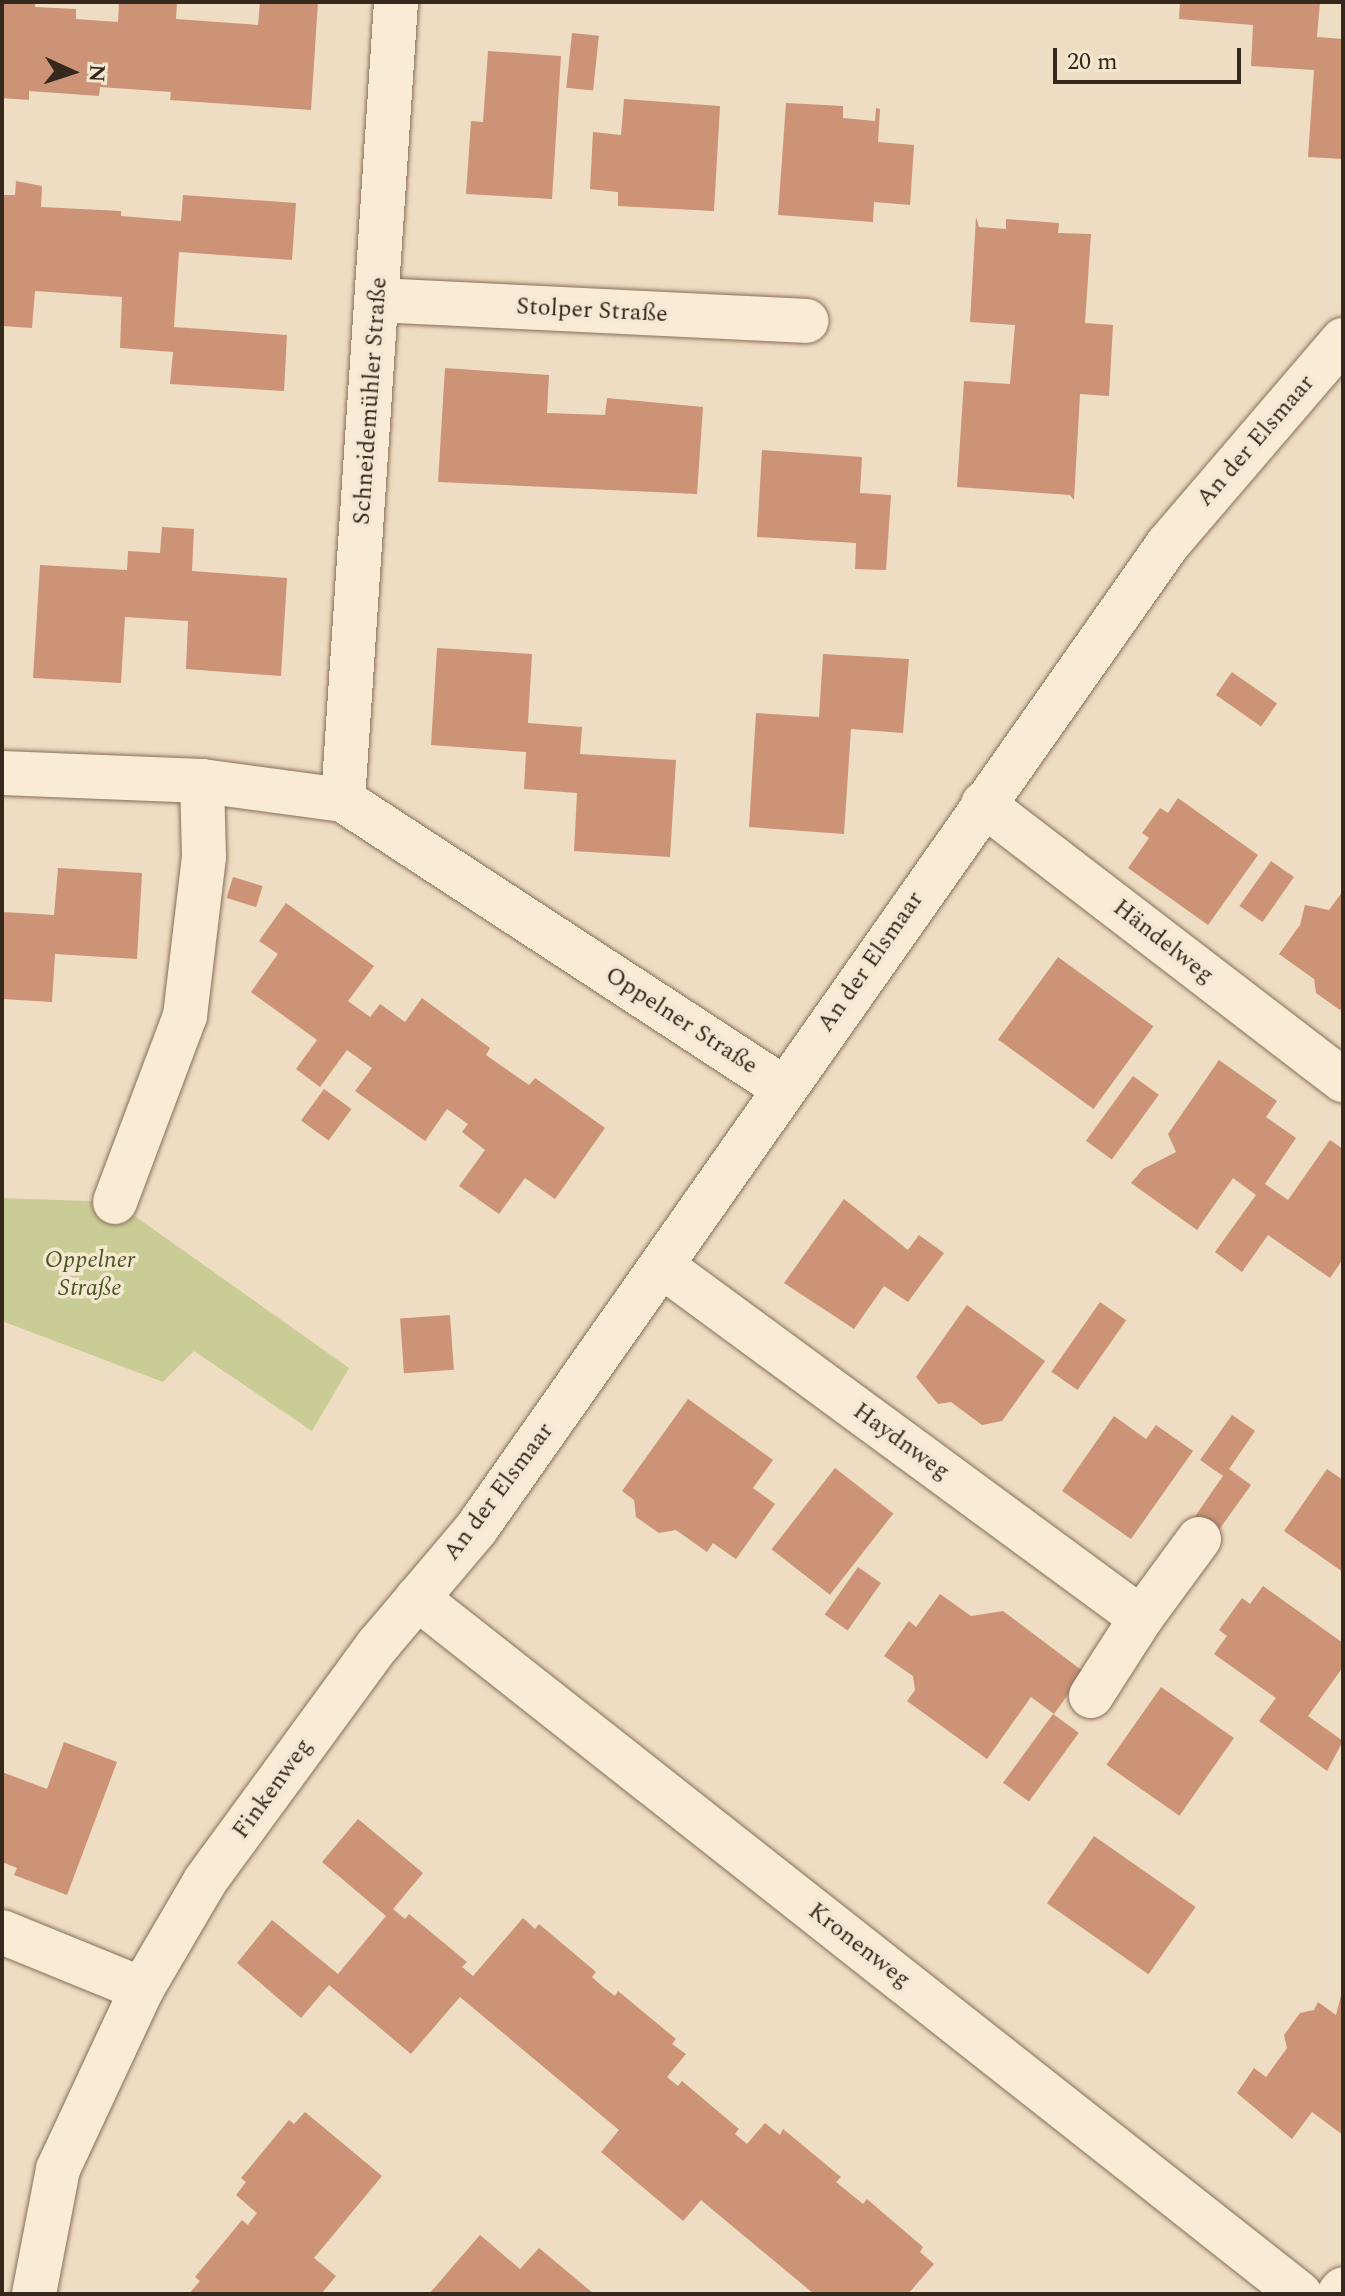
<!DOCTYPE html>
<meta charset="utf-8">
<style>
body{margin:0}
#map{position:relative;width:1345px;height:2296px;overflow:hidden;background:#eeddc2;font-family:Spectral,serif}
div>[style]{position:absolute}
.green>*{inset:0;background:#cacc96}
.building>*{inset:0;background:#cc9377;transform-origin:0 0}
.roads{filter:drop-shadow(0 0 2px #886e59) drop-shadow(0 0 2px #886e59)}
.minor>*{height:44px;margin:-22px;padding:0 22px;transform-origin:22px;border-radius:22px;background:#f9ebd5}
span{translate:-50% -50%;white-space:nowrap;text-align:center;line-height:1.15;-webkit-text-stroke:7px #f5e8d1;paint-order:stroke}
.street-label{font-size:24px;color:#37281d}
.park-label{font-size:24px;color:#4c5424;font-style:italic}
.frame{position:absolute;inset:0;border:4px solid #37281d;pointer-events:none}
.north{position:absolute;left:32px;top:32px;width:80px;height:80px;-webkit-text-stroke:6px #f5e8d1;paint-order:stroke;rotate:93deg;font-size:22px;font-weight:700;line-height:32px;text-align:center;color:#37281d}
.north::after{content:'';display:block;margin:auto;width:28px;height:36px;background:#37281d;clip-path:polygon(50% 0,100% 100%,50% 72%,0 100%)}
.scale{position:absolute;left:1053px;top:48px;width:188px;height:36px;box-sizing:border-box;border:4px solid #37281d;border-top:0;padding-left:10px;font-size:24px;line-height:28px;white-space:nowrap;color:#37281d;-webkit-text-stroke:6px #f5e8d1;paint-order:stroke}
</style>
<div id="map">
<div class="green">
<div style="clip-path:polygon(2px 1198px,115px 1202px,349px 1368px,312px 1431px,194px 1351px,163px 1382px,2px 1321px)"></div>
</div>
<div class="building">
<div style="clip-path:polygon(2px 2px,35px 2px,35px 7px,76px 9px,76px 19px,118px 22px,119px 2px,177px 2px,176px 19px,258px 25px,260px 2px,318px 2px,311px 110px,170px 100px,171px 92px,100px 87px,99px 96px,29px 91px,29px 100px,2px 98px)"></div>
<div style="clip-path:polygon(1180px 2px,1320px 2px,1317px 37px,1343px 39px,1343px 159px,1308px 157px,1314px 70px,1251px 66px,1253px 25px,1179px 19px)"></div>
<div style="left:572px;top:33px;width:27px;height:55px;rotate:6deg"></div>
<div style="clip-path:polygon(488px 51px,561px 56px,552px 199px,466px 194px,471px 121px,483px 122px)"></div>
<div style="clip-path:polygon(624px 99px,720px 106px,714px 211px,618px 206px,618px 192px,590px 189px,593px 132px,621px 135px)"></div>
<div style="clip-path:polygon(786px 103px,843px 106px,843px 118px,875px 121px,876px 108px,880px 109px,878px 142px,914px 145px,910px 205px,874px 202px,873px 222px,778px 215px)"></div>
<div style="clip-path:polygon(16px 181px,42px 186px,41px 207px,121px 211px,121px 216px,181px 221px,183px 195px,296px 203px,292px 260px,179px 252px,174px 327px,287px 335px,284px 391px,170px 384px,173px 352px,120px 348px,122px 297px,35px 291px,32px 328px,2px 326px,2px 195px,15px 195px)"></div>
<div style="clip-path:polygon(976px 217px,979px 227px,1006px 229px,1006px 219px,1059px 223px,1058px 233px,1091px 234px,1085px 323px,1113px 325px,1109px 396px,1080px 394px,1074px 500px,1070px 495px,957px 487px,964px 381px,1010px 384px,1015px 325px,970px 322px)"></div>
<div style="clip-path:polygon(445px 368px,549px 375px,547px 413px,605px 415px,607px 398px,703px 407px,697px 494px,438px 482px)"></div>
<div style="clip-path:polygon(762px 450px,862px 457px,860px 493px,891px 495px,886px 570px,855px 569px,856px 543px,757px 537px)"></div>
<div style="clip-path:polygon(162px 527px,194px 529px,192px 571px,287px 578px,281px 676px,186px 669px,188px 621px,125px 617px,121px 683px,33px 678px,40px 565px,127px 570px,128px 551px,160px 553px)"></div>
<div style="clip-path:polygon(437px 648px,532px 654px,528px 723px,582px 727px,580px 754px,676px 760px,670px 857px,574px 851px,577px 793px,524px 789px,526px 752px,431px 745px)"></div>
<div style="clip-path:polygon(823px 654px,909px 659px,903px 733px,851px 729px,844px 834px,749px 827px,756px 713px,819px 717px)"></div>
<div style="left:1232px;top:672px;width:55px;height:28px;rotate:35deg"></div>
<div style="clip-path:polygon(1178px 798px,1258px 855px,1208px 925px,1128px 868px,1149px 838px,1142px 833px,1160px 808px,1168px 813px)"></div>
<div style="left:1271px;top:861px;width:28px;height:55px;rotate:35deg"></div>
<div style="clip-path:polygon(58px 868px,142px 873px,137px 959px,55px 954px,52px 1002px,2px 999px,2px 912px,54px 915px)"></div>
<div style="left:233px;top:877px;width:31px;height:22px;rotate:17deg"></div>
<div style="clip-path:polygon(1343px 891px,1343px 1006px,1340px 1010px,1316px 993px,1314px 979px,1279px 954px,1300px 925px,1305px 905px,1329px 910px)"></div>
<div style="clip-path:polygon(286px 903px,374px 966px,348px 1001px,370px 1017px,380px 1004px,405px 1022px,422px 998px,490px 1048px,486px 1055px,506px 1069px,529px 1085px,535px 1078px,605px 1128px,555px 1199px,525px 1178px,499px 1214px,459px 1186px,485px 1150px,462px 1132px,468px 1124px,447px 1109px,425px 1141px,355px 1091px,372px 1068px,347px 1050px,320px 1087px,296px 1069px,317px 1040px,251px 992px,278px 954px,259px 941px)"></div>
<div style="left:1058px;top:957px;width:118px;height:102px;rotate:36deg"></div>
<div style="clip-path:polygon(1219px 1060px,1277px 1101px,1266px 1117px,1296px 1138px,1265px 1184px,1288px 1200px,1330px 1140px,1343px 1149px,1343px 1259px,1330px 1278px,1268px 1235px,1242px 1272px,1215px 1252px,1256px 1195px,1233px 1178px,1197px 1230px,1131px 1183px,1143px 1169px,1176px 1152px,1168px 1134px)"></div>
<div style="left:1133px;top:1076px;width:32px;height:80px;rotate:36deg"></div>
<div style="left:324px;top:1089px;width:34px;height:39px;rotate:36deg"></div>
<div style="clip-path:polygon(844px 1199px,908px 1250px,919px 1235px,944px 1253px,908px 1302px,884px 1286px,854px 1329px,784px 1283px)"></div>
<div style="left:1100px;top:1302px;width:32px;height:85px;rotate:35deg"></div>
<div style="clip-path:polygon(967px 1305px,1045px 1361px,1002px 1421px,982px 1425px,951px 1402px,938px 1404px,916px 1377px)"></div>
<div style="left:450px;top:1315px;width:55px;height:50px;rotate:86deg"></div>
<div style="clip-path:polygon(688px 1399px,773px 1460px,753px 1488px,775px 1504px,736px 1559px,713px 1543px,707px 1552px,676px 1530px,659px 1533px,636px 1517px,634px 1500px,622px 1491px)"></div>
<div style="clip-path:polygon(1232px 1415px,1255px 1431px,1229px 1469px,1251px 1485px,1211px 1541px,1189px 1525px,1223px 1476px,1200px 1460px)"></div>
<div style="clip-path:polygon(1114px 1416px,1146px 1439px,1156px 1425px,1193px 1451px,1131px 1539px,1062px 1491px)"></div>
<div style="left:835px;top:1468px;width:74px;height:103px;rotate:38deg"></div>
<div style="clip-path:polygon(1327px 1469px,1343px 1480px,1343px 1572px,1284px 1531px)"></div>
<div style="left:858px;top:1567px;width:28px;height:58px;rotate:35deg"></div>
<div style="clip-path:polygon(1263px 1586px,1343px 1643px,1343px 1667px,1308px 1716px,1343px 1741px,1327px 1771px,1259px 1721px,1276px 1698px,1214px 1654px,1227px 1636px,1219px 1630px,1242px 1598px,1250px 1604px)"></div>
<div style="clip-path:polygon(940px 1594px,971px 1616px,1003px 1611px,1084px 1672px,1054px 1714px,1031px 1697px,987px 1759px,907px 1701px,915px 1690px,913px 1676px,884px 1656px,909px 1621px,916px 1627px)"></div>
<div style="left:1161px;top:1687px;width:89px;height:95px;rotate:35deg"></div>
<div style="left:1053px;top:1714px;width:32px;height:85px;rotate:36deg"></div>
<div style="clip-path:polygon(64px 1742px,117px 1762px,67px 1895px,14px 1875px,17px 1868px,2px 1862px,2px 1772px,47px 1789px)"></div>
<div style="clip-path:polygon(358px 1819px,423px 1873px,393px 1909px,405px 1919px,409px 1914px,467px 1962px,462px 1967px,473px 1976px,523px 1918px,535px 1929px,539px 1924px,596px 1972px,592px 1977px,603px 1987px,615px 1996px,618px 1991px,676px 2039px,672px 2044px,686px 2054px,667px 2077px,678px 2086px,682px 2081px,739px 2129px,735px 2134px,747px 2144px,765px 2123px,780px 2135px,783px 2129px,841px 2177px,836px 2182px,863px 2204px,867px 2199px,923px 2247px,920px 2252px,934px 2264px,908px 2294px,814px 2294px,701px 2200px,683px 2221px,601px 2152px,619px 2130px,460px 1997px,411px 2054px,329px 1985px,301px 2018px,237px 1963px,272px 1920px,338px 1974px,386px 1916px,322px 1862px)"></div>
<div style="left:1094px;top:1836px;width:124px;height:82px;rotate:35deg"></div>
<div style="clip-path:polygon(1343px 1988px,1343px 2135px,1312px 2112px,1292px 2139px,1237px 2093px,1254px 2068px,1266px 2077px,1287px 2048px,1284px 2035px,1300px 2013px,1314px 2010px,1318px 2002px,1336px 2015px)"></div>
<div style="clip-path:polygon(305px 2112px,382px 2176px,314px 2258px,336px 2276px,321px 2294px,189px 2294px,200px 2281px,195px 2277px,242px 2220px,248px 2225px,257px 2213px,236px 2195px,246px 2182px,241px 2178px,289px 2120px,294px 2124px)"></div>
<div style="clip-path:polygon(480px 2235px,520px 2269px,539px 2248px,594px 2294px,429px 2294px)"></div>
</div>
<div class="roads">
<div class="minor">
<div style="left:378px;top:300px;width:429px;rotate:2.8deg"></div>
<div style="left:2px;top:773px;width:200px;rotate:2.3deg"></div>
<div style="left:202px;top:781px;width:142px;rotate:7.7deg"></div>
<div style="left:343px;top:800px;width:524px;rotate:33.17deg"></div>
<div style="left:343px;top:800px;width:800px;rotate:-86.2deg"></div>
<div style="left:983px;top:804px;width:454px;rotate:37.5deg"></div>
<div style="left:115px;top:1202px;width:199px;rotate:-69.4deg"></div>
<div style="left:185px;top:1016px;width:160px;rotate:-83.2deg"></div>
<div style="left:204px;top:857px;width:76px;rotate:-91.5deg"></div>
<div style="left:662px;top:1266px;width:594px;rotate:36.31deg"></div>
<div style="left:1141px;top:1618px;width:98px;rotate:-53.7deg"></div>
<div style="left:417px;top:1598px;width:1124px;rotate:38.25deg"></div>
<div style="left:1091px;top:1696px;width:93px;rotate:-57.3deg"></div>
<div style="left:2px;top:1932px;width:151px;rotate:22.2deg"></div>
<div style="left:34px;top:2294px;width:127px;rotate:-79.1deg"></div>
<div style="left:58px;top:2169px;width:199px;rotate:-65deg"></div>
<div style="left:142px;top:1989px;width:125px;rotate:-59.7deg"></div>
<div style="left:205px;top:1881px;width:293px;rotate:-53.8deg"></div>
<div style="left:378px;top:1645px;width:152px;rotate:-49.8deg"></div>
<div style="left:476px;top:1529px;width:1204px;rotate:-54.91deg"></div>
<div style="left:1168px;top:544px;width:269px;rotate:-49.4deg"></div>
<div style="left:1339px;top:2294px;width:6px;rotate:-51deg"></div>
</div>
</div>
<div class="street-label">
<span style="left:592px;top:311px;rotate:3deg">Stolper Straße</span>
<span style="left:371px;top:401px;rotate:-86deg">Schneidemühler Straße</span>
<span style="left:1256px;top:441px;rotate:-49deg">An der Elsmaar</span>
<span style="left:1163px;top:942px;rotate:38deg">Händelweg</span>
<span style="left:871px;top:962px;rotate:-55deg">An der Elsmaar</span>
<span style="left:681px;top:1021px;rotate:33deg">Oppelner Straße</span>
<span style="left:901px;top:1442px;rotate:36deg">Haydnweg</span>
<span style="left:499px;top:1492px;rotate:-53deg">An der Elsmaar</span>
<span style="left:273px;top:1789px;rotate:-54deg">Finkenweg</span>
<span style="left:859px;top:1946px;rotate:38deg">Kronenweg</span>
</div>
<div class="park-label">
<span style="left:90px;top:1275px">Oppelner<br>Straße</span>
</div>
<div class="frame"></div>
<div class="north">N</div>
<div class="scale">20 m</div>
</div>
